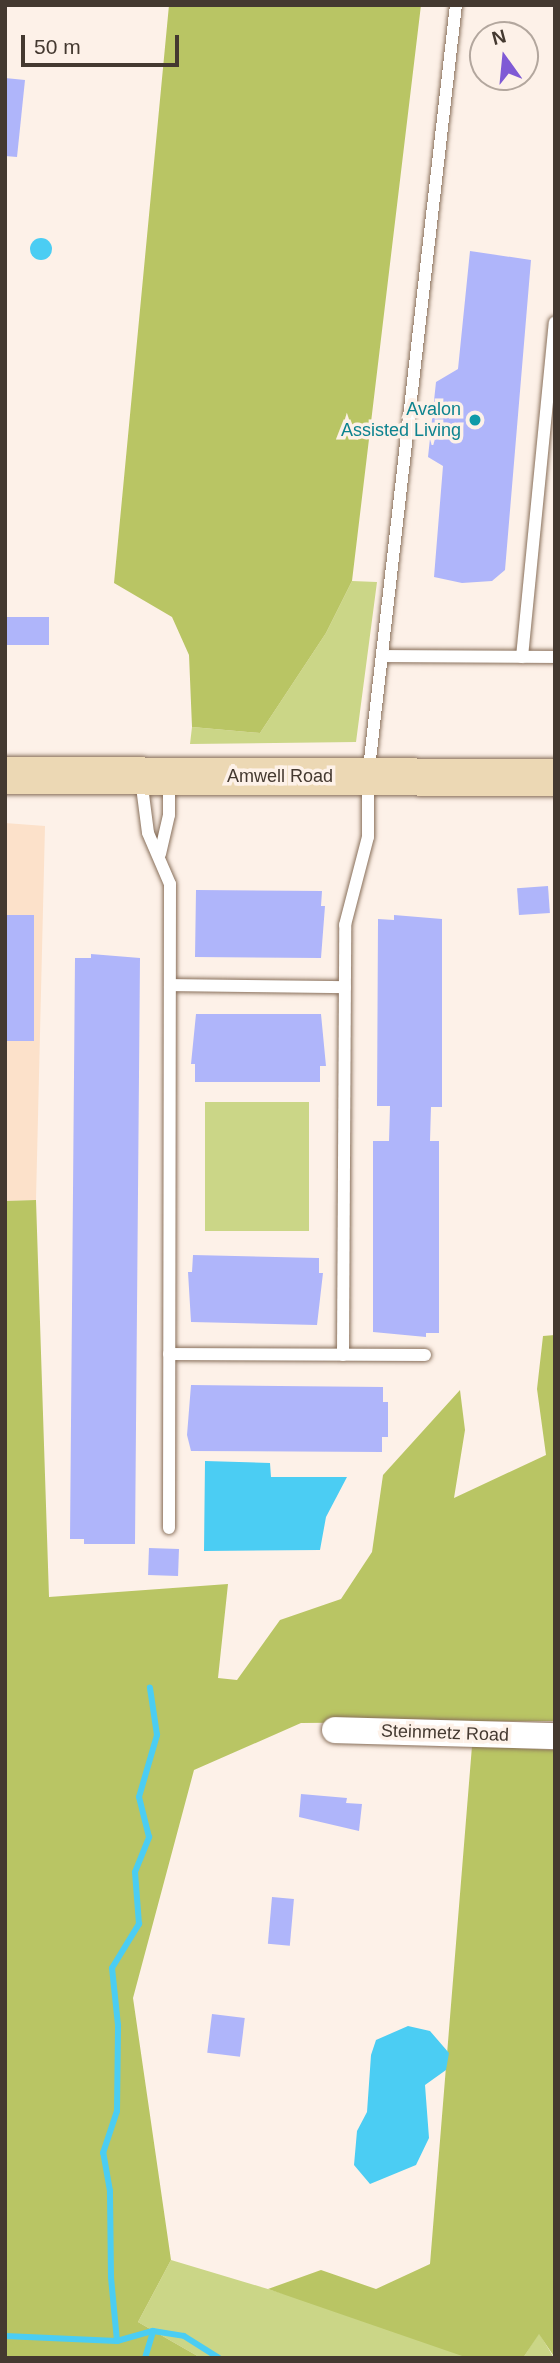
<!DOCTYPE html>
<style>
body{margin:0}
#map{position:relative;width:560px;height:2363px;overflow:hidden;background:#fdf1e8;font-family:Arial,sans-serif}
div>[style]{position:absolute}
.built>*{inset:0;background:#fce1ca}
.green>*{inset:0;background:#cbd687;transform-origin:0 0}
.forest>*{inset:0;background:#b9c564}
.water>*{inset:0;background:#4bcdf3}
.round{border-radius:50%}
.stream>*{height:6px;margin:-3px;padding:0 3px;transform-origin:3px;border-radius:3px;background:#4bcdf3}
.building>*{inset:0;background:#afb5fa;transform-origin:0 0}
.roads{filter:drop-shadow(0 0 2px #886f5a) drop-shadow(0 0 2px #886f5a)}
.lane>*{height:12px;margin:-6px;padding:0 6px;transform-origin:6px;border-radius:6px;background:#fff}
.street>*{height:26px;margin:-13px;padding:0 13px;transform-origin:13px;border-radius:13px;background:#fff}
.secondary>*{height:37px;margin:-18.5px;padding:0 18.5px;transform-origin:18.5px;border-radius:18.5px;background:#ecd8b4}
.dots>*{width:19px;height:19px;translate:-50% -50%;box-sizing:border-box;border:4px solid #fdf1e8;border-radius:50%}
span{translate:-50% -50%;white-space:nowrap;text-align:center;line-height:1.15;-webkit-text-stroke:7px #fdf1e8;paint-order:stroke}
.culture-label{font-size:18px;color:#0d838f}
.right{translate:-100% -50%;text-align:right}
.street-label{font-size:18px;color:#443930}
.frame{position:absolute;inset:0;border:7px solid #443930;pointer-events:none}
.north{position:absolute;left:469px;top:21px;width:70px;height:70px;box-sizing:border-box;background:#fdf1e8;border:2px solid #b3a79e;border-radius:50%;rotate:345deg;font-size:19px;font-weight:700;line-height:28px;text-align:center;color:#443930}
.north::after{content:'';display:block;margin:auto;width:24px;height:32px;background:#7f5ad5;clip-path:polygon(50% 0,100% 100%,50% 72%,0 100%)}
.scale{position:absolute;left:21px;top:35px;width:158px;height:32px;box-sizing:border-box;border:4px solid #443930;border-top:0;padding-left:9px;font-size:21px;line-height:24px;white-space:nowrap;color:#443930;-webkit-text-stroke:5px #fdf1e8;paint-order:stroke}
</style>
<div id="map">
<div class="built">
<div style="clip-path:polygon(5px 823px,45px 826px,36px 1200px,5px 1201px)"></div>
</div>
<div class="green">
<div style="clip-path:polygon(352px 581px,377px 582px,356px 742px,190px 744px,192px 727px,260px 733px,326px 633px)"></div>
<div style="left:205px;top:1102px;width:104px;height:129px"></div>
<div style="clip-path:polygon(171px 2260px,368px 2319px,472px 2358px,201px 2358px,138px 2322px)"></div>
<div style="clip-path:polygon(539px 2333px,554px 2358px,523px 2358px)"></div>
</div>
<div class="forest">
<div style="clip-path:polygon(169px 5px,421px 5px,352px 581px,326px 633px,260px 733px,192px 727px,189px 655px,172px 617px,114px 583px)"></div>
<div style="clip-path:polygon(36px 1200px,49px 1597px,228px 1584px,218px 1678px,237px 1680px,280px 1620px,341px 1599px,372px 1552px,383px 1475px,460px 1390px,465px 1430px,454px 1498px,546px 1455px,537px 1389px,543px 1336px,555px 1335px,555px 1721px,301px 1723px,194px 1770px,133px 1998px,171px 2260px,138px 2322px,201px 2358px,5px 2358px,5px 1201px)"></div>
<div style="clip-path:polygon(472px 1746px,555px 1750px,555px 2358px,539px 2334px,523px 2358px,468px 2358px,268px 2289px,321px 2270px,376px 2289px,430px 2264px)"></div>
</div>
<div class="water">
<div class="round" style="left:30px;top:238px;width:22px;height:22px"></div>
<div style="clip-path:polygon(205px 1461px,270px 1463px,271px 1477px,347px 1477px,326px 1517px,320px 1550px,204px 1551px)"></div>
<div style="clip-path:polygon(408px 2026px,430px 2031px,449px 2053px,446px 2070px,425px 2085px,429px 2138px,416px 2165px,370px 2184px,354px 2165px,357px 2131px,367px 2112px,371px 2055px,376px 2040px)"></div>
</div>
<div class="stream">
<div style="left:5px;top:2336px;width:112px;rotate:2.6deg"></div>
<div style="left:117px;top:2341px;width:37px;rotate:-16deg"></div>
<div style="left:153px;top:2331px;width:31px;rotate:9deg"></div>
<div style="left:184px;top:2336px;width:41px;rotate:32.2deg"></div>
<div style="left:117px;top:2341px;width:64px;rotate:-95.4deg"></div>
<div style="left:111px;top:2277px;width:86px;rotate:-90.7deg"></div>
<div style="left:110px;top:2191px;width:39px;rotate:-100deg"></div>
<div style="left:103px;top:2153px;width:44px;rotate:-71.6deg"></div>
<div style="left:117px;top:2111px;width:86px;rotate:-89.3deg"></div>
<div style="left:118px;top:2025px;width:57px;rotate:-96deg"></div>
<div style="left:112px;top:1968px;width:52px;rotate:-58.5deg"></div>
<div style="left:139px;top:1924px;width:52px;rotate:-94.4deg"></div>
<div style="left:135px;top:1872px;width:38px;rotate:-68deg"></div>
<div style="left:149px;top:1837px;width:41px;rotate:-104deg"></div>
<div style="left:139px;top:1797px;width:65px;rotate:-73.8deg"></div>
<div style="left:157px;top:1735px;width:48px;rotate:-98.5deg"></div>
<div style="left:145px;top:2358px;width:28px;rotate:-73deg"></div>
</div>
<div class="building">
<div style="clip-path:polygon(5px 78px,25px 80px,17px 157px,5px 156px)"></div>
<div style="clip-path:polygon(470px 251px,531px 260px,505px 570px,492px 581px,462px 583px,434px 577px,443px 466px,428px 457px,436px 382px,458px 369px)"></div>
<div style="left:5px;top:617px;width:44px;height:28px"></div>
<div style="left:548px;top:886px;width:27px;height:31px;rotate:86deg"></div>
<div style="clip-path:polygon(196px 890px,322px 891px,321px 906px,325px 906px,321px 958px,195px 957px)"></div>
<div style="left:5px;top:915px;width:29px;height:126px"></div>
<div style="clip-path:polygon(394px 915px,442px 919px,442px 1107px,431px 1107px,430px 1141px,439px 1141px,439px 1333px,426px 1333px,426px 1337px,373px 1332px,373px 1141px,389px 1141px,390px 1106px,377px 1106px,378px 919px,394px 920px)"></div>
<div style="clip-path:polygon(91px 954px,140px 958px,135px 1544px,84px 1544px,84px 1539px,70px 1539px,75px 958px,91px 958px)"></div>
<div style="clip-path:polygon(196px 1014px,321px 1014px,326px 1066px,320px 1066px,320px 1082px,195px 1082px,195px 1064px,191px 1064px)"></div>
<div style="clip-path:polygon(193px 1255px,319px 1258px,319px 1273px,323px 1273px,317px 1325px,191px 1322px,188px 1272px,192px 1272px)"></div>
<div style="clip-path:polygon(191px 1385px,383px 1387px,383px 1402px,388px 1402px,388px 1437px,382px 1437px,382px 1452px,191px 1451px,187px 1435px)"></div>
<div style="left:149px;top:1548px;width:30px;height:27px;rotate:2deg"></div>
<div style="clip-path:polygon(301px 1794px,347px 1798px,346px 1803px,362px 1804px,359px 1831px,299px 1817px)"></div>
<div style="left:272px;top:1897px;width:22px;height:47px;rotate:5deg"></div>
<div style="left:212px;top:2014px;width:33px;height:39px;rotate:7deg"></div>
</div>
<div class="roads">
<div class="lane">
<div style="left:382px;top:656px;width:173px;rotate:0.3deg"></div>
<div style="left:522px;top:657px;width:336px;rotate:-84.4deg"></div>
<div style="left:141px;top:779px;width:54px;rotate:82.6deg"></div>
<div style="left:148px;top:833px;width:56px;rotate:66.7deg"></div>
<div style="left:170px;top:884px;width:644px;rotate:90.09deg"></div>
<div style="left:160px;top:854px;width:40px;rotate:-77deg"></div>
<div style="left:169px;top:815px;width:37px;rotate:-90deg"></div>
<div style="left:170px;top:985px;width:175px;rotate:0.7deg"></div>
<div style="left:169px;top:1354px;width:256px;rotate:0.2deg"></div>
<div style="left:343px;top:1355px;width:430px;rotate:-89.7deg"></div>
<div style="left:345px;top:925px;width:91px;rotate:-75.4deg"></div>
<div style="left:368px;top:837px;width:60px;rotate:-90deg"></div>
<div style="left:368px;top:777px;width:777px;rotate:-83.5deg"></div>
</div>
<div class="street">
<div style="left:335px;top:1730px;width:220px;rotate:1.6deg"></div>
</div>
<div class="secondary">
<div style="left:5px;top:775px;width:550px;rotate:0.21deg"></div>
</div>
</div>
<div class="dots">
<div style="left:475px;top:420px;background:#0f9aa8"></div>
</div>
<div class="culture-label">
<span class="right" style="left:461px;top:420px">Avalon<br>Assisted Living</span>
</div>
<div class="street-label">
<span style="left:280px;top:776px">Amwell Road</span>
<span style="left:445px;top:1733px;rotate:2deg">Steinmetz Road</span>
</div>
<div class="frame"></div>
<div class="north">N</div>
<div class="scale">50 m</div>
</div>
